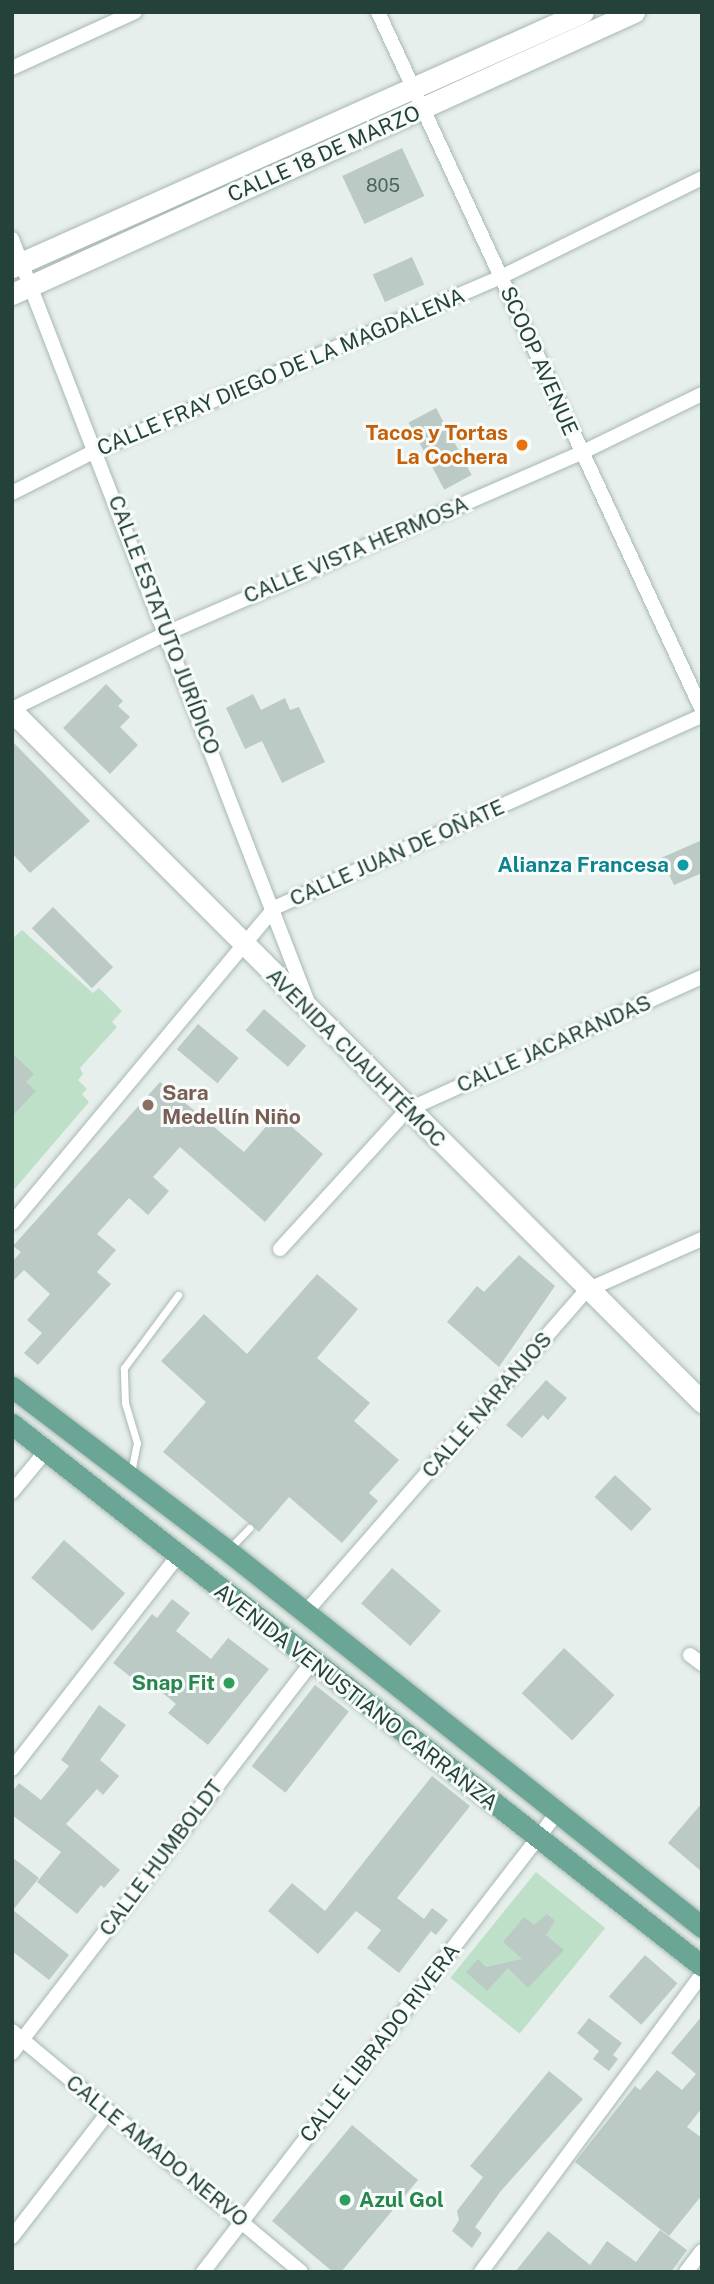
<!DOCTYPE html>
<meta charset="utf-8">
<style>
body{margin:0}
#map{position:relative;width:714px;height:2284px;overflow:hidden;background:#e6efeb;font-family:"Public Sans",sans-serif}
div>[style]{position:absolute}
.green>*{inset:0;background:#bfe0c8;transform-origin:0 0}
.building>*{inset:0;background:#bbcac4;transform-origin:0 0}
.roads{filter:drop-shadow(0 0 2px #a8b8b2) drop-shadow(0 0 2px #a8b8b2)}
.lane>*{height:7px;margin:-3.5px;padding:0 3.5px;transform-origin:3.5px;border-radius:3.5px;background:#fff}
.street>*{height:14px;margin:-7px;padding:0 7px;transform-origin:7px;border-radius:7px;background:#fff}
.secondary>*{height:21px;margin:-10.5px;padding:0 10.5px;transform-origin:10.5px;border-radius:10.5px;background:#fff}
.primary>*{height:21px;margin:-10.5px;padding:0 10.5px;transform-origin:10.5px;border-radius:10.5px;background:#6aa596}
.dots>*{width:19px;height:19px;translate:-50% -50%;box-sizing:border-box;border:4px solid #f7fbf9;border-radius:50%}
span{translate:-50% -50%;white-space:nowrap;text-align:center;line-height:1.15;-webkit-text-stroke:6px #f7fbf9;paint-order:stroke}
.number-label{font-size:18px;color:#4a645c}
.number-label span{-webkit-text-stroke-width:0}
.street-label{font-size:21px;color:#24423a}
.food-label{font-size:21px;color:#c56008;font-weight:700}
.right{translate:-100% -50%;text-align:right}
.culture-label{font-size:21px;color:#0d838f;font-weight:700}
.education-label{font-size:21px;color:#785e54;font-weight:700}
.left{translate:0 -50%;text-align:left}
.leisure-label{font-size:21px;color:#27864d;font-weight:700}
.frame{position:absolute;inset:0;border:14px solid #24423a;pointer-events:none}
</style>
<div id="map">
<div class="green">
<div style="clip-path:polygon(22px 930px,93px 993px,99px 988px,122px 1011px,112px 1022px,117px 1027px,80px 1068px,83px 1074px,78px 1080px,87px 1089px,82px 1094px,89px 1102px,12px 1192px,12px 939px)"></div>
<div style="left:536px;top:1872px;width:89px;height:136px;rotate:39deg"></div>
</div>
<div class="building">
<div style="left:402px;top:148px;width:53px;height:66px;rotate:65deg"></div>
<div style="left:412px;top:257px;width:30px;height:43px;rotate:66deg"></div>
<div style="left:436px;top:408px;width:76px;height:31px;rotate:62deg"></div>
<div style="clip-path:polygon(106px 684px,123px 701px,118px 706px,130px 717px,120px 727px,138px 745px,110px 774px,63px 728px)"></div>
<div style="clip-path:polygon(253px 694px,261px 710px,285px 698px,290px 710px,299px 707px,325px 762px,282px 783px,262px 741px,245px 749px,226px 708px)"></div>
<div style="clip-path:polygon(12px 741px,90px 821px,30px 873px,12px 853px)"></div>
<div style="clip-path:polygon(702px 840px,702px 873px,674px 885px,661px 858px)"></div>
<div style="left:53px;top:907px;width:85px;height:30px;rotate:45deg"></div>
<div style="left:264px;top:1009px;width:56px;height:28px;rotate:41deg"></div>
<div style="left:198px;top:1024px;width:53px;height:33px;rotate:40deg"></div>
<div style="clip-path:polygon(12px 1053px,34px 1074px,26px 1082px,36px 1091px,12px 1116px)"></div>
<div style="clip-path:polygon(160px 1082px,244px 1152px,277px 1114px,323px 1154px,265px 1222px,180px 1147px,153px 1177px,169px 1191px,148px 1215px,129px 1198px,97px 1234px,116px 1250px,97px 1272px,111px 1284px,38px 1365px,24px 1353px,42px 1333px,27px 1320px,50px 1294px,24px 1270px,12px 1282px,12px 1262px,21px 1252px,13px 1246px)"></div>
<div style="clip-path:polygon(519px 1255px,555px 1286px,499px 1367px,447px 1322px,477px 1286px,484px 1292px)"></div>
<div style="clip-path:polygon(317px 1274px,358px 1309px,317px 1358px,370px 1403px,354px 1421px,399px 1460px,369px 1493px,378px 1501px,342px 1543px,289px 1497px,259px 1532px,163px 1452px,206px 1402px,161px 1361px,204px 1314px,247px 1354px)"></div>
<div style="clip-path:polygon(546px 1380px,567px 1398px,548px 1420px,543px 1415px,522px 1438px,506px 1425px)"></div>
<div style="left:615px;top:1475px;width:50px;height:30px;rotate:43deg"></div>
<div style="left:64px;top:1540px;width:81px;height:50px;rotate:41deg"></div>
<div style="left:392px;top:1568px;width:65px;height:47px;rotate:41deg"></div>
<div style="clip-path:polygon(172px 1599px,190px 1613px,176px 1631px,211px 1659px,228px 1638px,269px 1669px,208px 1745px,168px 1713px,176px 1704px,147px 1680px,142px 1686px,113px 1663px,152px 1614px,157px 1618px)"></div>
<div style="left:564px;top:1648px;width:69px;height:62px;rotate:43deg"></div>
<div style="left:315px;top:1685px;width:43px;height:103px;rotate:38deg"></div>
<div style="clip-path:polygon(99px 1705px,126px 1725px,100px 1760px,119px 1776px,103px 1795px,97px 1789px,66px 1824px,120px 1870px,104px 1888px,101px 1885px,77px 1914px,37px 1882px,61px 1852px,12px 1815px,12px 1792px,19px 1783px,41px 1800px,69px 1766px,61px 1760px)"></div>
<div style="clip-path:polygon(432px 1776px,470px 1806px,397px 1898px,424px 1919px,432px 1908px,448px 1920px,436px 1935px,431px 1931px,399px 1973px,367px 1948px,381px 1930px,356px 1911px,318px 1954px,268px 1911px,292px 1883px,325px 1911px)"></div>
<div style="clip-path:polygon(702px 1803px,702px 1872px,668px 1843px)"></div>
<div style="clip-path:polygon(12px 1857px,39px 1878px,13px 1910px,69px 1955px,49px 1980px,12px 1951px)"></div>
<div style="clip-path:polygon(547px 1914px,555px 1921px,546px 1935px,564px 1950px,528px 1988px,508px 1968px,487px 1991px,466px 1972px,478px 1959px,486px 1967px,522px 1959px,503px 1942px,524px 1917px,534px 1925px)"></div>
<div style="left:645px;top:1955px;width:43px;height:55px;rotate:41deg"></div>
<div style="clip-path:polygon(702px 2016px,702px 2108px,687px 2127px,702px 2138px,702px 2195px,669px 2236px,575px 2162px,635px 2086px,640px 2090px,657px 2070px,682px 2090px,696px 2074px,671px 2053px)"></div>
<div style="clip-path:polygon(589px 2018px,622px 2043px,613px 2055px,618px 2059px,609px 2071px,593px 2059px,599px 2051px,577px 2033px)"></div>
<div style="clip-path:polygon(549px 2071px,583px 2099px,500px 2192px,475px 2227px,482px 2233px,472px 2248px,452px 2231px,459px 2220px,457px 2211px,483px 2177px,470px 2166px)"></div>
<div style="clip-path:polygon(352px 2125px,418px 2180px,341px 2272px,333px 2272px,272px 2221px)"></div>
<div style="clip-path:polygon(660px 2230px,687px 2250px,671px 2272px,515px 2272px,548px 2231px,590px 2265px,607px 2241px,636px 2262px)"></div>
</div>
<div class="roads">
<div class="lane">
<div style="left:131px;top:1473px;width:31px;rotate:-79deg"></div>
<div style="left:137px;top:1443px;width:42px;rotate:-106.7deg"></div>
<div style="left:125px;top:1403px;width:35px;rotate:-92deg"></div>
<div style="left:124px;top:1368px;width:91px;rotate:-53.5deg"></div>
<div style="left:230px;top:1548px;width:28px;rotate:-46deg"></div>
</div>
<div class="street">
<div style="left:378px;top:12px;width:770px;rotate:65.1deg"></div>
<div style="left:12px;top:68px;width:135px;rotate:-24.5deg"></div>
<div style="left:12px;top:239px;width:822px;rotate:68.81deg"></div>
<div style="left:12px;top:493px;width:93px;rotate:-26.8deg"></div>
<div style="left:95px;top:451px;width:442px;rotate:-23.2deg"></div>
<div style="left:501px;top:277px;width:224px;rotate:-26.2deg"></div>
<div style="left:12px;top:709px;width:173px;rotate:-26.1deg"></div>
<div style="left:167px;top:633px;width:451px;rotate:-23.5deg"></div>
<div style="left:581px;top:453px;width:135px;rotate:-26deg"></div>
<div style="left:12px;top:1223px;width:410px;rotate:-50.2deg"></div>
<div style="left:274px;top:908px;width:469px;rotate:-24.2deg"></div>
<div style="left:280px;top:1249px;width:188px;rotate:-47.6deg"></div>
<div style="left:407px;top:1110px;width:324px;rotate:-24.3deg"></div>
<div style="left:12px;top:1492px;width:53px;rotate:-50.3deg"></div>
<div style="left:304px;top:1614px;width:430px;rotate:-48.9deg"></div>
<div style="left:587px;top:1290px;width:126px;rotate:-23.9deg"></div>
<div style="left:690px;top:1655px;width:15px;rotate:37deg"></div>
<div style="left:12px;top:1769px;width:269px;rotate:-52.1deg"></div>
<div style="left:12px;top:2031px;width:376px;rotate:39.8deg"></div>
<div style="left:12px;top:2053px;width:491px;rotate:-52.5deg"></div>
<div style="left:12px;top:2237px;width:157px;rotate:-52.3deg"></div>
<div style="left:203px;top:2272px;width:580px;rotate:-52.36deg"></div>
<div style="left:481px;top:2272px;width:371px;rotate:-53.4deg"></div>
<div style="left:686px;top:2272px;width:26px;rotate:-53deg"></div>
</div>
<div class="secondary">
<div style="left:12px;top:267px;width:625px;rotate:-24.06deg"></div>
<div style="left:12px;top:294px;width:683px;rotate:-24.39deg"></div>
<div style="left:12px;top:711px;width:977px;rotate:45.04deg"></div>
</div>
<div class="primary">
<div style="left:12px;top:1387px;width:271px;rotate:37.2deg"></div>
<div style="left:228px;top:1551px;width:605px;rotate:38.42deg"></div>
<div style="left:12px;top:1424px;width:877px;rotate:38.15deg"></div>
</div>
</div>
<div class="dots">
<div style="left:522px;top:445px;background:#e8710a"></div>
<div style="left:683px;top:865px;background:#0f9aa8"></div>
<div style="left:148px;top:1105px;background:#8d6e63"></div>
<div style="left:229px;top:1683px;background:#2e9e5b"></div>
<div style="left:345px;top:2200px;background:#2e9e5b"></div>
</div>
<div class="number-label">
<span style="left:383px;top:186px">805</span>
</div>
<div class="street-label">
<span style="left:324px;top:154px;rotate:-24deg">CALLE 18 DE MARZO</span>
<span style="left:539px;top:361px;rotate:66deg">SCOOP AVENUE</span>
<span style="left:281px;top:372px;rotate:-23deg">CALLE FRAY DIEGO DE LA MAGDALENA</span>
<span style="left:356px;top:550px;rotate:-23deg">CALLE VISTA HERMOSA</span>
<span style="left:164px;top:625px;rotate:69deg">CALLE ESTATUTO JURÍDICO</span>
<span style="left:397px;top:853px;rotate:-24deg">CALLE JUAN DE OÑATE</span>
<span style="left:554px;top:1044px;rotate:-24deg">CALLE JACARANDAS</span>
<span style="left:356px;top:1058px;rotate:45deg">AVENIDA CUAUHTÉMOC</span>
<span style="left:487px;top:1405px;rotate:-49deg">CALLE NARANJOS</span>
<span style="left:356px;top:1697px;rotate:38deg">AVENIDA VENUSTIANO CARRANZA</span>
<span style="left:161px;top:1858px;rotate:-53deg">CALLE HUMBOLDT</span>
<span style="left:380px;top:2043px;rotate:-52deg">CALLE LIBRADO RIVERA</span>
<span style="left:157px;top:2151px;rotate:39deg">CALLE AMADO NERVO</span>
</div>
<div class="food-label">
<span class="right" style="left:508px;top:445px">Tacos y Tortas<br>La Cochera</span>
</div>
<div class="culture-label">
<span class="right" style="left:669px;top:865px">Alianza Francesa</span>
</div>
<div class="education-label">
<span class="left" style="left:162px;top:1105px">Sara<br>Medellín Niño</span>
</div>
<div class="leisure-label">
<span class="right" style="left:215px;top:1683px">Snap Fit</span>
<span class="left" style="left:359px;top:2200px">Azul Gol</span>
</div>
<div class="frame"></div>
</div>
